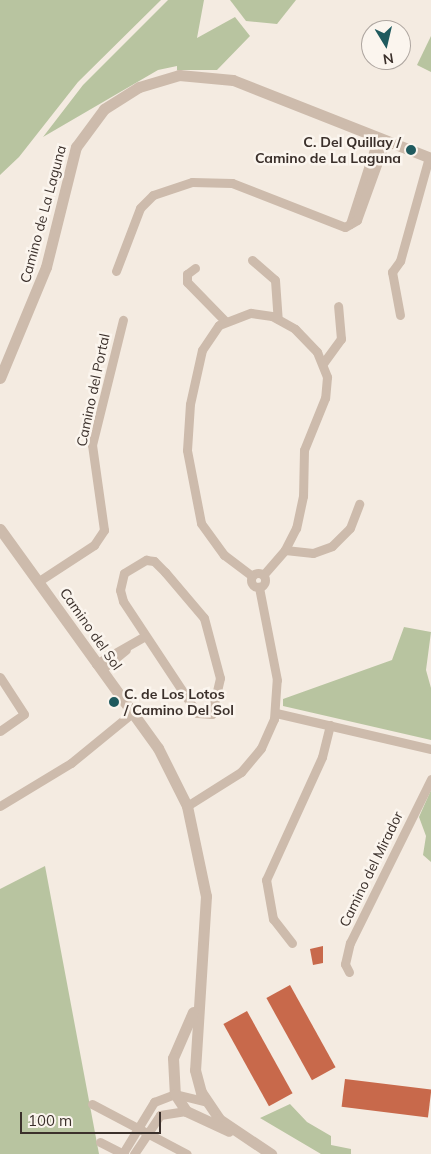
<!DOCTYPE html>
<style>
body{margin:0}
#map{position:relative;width:431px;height:1154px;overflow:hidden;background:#f4ebe1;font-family:Mulish,sans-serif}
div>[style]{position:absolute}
.green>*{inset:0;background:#b8c4a0}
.building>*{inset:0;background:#c8694b;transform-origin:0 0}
.minor>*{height:9px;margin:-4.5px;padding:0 4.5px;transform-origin:4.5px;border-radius:4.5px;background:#cdbbac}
.minor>.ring{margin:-4.5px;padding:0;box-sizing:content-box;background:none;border:9px solid #cdbbac;border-radius:50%}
.tertiary>*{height:11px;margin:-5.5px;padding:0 5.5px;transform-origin:5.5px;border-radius:5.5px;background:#cdbbac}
.dots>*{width:14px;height:14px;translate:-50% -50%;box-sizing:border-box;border:2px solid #fbf5ee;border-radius:50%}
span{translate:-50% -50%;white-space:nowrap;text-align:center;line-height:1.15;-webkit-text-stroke:5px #fbf5ee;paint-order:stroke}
.poi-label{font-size:14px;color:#3b302b;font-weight:700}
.right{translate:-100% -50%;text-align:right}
.left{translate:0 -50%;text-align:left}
.street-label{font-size:14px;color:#3b302b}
.north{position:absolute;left:361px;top:20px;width:50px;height:50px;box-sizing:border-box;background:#fbf5ee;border:1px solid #aea6a0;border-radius:50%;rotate:171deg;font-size:14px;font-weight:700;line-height:20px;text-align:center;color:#3b302b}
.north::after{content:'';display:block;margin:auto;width:18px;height:22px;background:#1f5a5e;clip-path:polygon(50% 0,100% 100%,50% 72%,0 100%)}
.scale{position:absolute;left:20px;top:1112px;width:141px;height:22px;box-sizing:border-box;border:2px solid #3b302b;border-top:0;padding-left:6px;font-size:15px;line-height:18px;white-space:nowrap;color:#3b302b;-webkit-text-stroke:4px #fbf5ee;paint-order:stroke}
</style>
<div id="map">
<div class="green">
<div style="clip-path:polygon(0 0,161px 0,78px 82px,19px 157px,0 175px)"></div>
<div style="clip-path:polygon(168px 0,204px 0,197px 38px,235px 17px,250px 36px,217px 70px,177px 70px,177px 66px,158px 70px,43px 137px,83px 85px)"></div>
<div style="clip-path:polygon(230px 0,296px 0,277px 24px,246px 21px)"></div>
<div style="clip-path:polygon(431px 36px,431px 72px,417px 65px)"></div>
<div style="clip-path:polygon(404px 627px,431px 632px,426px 670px,431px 688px,431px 740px,283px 706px,283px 699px,392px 660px)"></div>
<div style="clip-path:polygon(431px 790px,431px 862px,423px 855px,426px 836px,419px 817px)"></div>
<div style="clip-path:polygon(45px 866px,99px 1154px,0 1154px,0 889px)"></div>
<div style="clip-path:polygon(290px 1104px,307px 1122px,331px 1136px,331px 1145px,351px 1149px,351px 1154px,321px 1154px,260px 1118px)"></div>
</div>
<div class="building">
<div style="clip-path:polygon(323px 946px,323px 963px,313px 965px,310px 949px)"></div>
<div style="left:290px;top:985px;width:94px;height:27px;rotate:61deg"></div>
<div style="left:247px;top:1011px;width:94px;height:27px;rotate:61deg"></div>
<div style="left:345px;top:1079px;width:87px;height:28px;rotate:7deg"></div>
</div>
<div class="minor">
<div style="left:350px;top:224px;width:91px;rotate:-72.2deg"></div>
<div style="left:252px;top:260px;width:30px;rotate:41deg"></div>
<div style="left:275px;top:280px;width:39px;rotate:86deg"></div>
<div style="left:195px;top:268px;width:10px;rotate:143deg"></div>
<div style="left:187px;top:274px;width:8px;rotate:90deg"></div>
<div style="left:187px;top:282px;width:54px;rotate:45.7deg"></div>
<div style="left:116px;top:271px;width:67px;rotate:-69.1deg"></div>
<div style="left:140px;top:208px;width:18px;rotate:-45deg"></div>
<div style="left:153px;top:195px;width:41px;rotate:-18.4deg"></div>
<div style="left:192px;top:182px;width:40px;rotate:1.4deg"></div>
<div style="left:232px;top:183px;width:121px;rotate:21.3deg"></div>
<div style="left:345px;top:227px;width:14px;rotate:-30deg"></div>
<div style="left:357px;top:220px;width:85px;rotate:-70.1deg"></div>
<div style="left:400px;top:315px;width:44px;rotate:-100.5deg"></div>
<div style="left:392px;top:272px;width:14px;rotate:-54deg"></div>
<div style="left:400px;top:261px;width:108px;rotate:-74.4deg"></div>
<div style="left:324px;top:362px;width:29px;rotate:-54deg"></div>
<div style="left:341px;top:339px;width:33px;rotate:-95deg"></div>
<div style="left:285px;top:550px;width:28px;rotate:6deg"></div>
<div style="left:313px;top:553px;width:20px;rotate:-20deg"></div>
<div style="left:332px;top:546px;width:25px;rotate:-45deg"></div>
<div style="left:350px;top:528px;width:26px;rotate:-69deg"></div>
<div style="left:146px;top:560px;width:8px;rotate:7deg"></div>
<div style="left:154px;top:561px;width:16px;rotate:45deg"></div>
<div style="left:165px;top:572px;width:60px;rotate:49.7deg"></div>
<div style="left:204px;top:618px;width:62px;rotate:75.1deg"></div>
<div style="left:220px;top:678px;width:37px;rotate:103deg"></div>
<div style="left:212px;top:714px;width:15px;rotate:-176deg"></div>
<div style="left:197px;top:713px;width:134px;rotate:-123.5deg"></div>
<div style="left:123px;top:601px;width:11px;rotate:-105deg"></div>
<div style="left:120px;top:590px;width:17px;rotate:-77deg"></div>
<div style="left:124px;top:573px;width:26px;rotate:-31deg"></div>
<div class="ring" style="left:251px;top:573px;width:5px;height:5px"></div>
<div style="left:252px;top:576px;width:35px;rotate:-143deg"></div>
<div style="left:224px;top:555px;width:39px;rotate:-126deg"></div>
<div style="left:201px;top:523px;width:74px;rotate:-100.9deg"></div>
<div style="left:187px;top:450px;width:46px;rotate:-86.3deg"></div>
<div style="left:190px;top:404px;width:55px;rotate:-77.5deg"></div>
<div style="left:202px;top:350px;width:30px;rotate:-56deg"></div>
<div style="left:219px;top:325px;width:34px;rotate:-21deg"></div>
<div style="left:251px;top:313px;width:21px;rotate:8deg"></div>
<div style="left:272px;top:316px;width:26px;rotate:29deg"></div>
<div style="left:295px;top:329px;width:32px;rotate:46deg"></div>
<div style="left:317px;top:352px;width:27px;rotate:68deg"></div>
<div style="left:327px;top:377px;width:21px;rotate:95deg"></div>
<div style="left:325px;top:398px;width:56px;rotate:112deg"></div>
<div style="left:304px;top:450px;width:46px;rotate:91.2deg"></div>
<div style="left:303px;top:496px;width:33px;rotate:102deg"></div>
<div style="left:296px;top:528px;width:25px;rotate:117deg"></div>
<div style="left:285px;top:550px;width:33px;rotate:131deg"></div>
<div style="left:39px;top:581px;width:66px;rotate:-33.2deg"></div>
<div style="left:94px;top:545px;width:18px;rotate:-56deg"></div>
<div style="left:104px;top:530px;width:86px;rotate:-98deg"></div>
<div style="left:92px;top:445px;width:129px;rotate:-76.1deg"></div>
<div style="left:96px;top:664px;width:56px;rotate:-29.7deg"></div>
<div style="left:101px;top:670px;width:32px;rotate:-39deg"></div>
<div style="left:276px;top:713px;width:159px;rotate:13.1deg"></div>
<div style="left:0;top:731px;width:29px;rotate:-35deg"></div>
<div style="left:24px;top:714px;width:44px;rotate:-123deg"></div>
<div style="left:0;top:806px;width:83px;rotate:-31.2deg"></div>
<div style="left:71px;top:763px;width:79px;rotate:-39.3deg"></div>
<div style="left:187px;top:806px;width:64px;rotate:-32.2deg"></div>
<div style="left:241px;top:772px;width:31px;rotate:-50deg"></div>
<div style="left:261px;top:748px;width:32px;rotate:-66deg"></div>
<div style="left:274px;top:719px;width:39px;rotate:-86deg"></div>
<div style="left:277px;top:680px;width:95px;rotate:-101deg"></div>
<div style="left:292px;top:943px;width:31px;rotate:-128deg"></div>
<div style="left:273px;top:919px;width:40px;rotate:-100deg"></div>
<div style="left:266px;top:880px;width:135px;rotate:-65.5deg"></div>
<div style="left:322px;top:757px;width:33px;rotate:-76deg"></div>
<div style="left:349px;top:972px;width:9px;rotate:-117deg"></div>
<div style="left:345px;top:964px;width:22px;rotate:-77deg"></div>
<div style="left:350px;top:943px;width:183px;rotate:-63.7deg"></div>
<div style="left:92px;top:1104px;width:107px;rotate:27.8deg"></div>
<div style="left:100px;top:1142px;width:27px;rotate:27deg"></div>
<div style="left:123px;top:1153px;width:60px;rotate:-58.7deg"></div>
<div style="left:154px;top:1102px;width:22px;rotate:-21deg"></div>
<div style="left:175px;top:1094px;width:33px;rotate:14deg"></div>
<div style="left:134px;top:1154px;width:47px;rotate:-56.3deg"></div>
<div style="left:160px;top:1115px;width:26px;rotate:-9deg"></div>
</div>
<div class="tertiary">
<div style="left:0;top:378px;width:120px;rotate:-67.5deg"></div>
<div style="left:46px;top:267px;width:124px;rotate:-76deg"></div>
<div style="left:76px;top:147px;width:47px;rotate:-53.6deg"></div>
<div style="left:104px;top:109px;width:41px;rotate:-32.2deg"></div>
<div style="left:139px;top:87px;width:42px;rotate:-16.7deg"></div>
<div style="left:179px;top:75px;width:54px;rotate:5.3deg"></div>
<div style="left:233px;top:80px;width:213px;rotate:21.5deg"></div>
<div style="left:0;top:529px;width:270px;rotate:54.2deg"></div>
<div style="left:158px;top:748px;width:65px;rotate:63.4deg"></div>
<div style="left:187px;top:806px;width:92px;rotate:78.1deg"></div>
<div style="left:206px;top:896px;width:174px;rotate:93.6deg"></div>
<div style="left:195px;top:1070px;width:23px;rotate:75deg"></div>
<div style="left:201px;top:1092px;width:32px;rotate:56deg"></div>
<div style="left:219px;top:1119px;width:63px;rotate:33.9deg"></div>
<div style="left:193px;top:1012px;width:50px;rotate:113.5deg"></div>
<div style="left:173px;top:1058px;width:36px;rotate:87deg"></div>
<div style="left:175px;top:1094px;width:20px;rotate:57deg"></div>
<div style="left:186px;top:1111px;width:47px;rotate:24.9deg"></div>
</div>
<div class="dots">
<div style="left:411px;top:150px;background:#1f5a5e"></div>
<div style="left:114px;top:702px;background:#1f5a5e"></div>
</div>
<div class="poi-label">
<span class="right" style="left:401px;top:150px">C. Del Quillay /<br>Camino de La Laguna</span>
<span class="left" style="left:124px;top:702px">C. de Los Lotos<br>/ Camino Del Sol</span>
</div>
<div class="street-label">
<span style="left:43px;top:214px;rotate:-75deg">Camino de La Laguna</span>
<span style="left:93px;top:390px;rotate:-78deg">Camino del Portal</span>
<span style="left:91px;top:629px;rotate:55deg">Camino del Sol</span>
<span style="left:371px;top:869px;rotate:-64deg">Camino del Mirador</span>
</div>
<div class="north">N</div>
<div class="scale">100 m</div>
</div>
